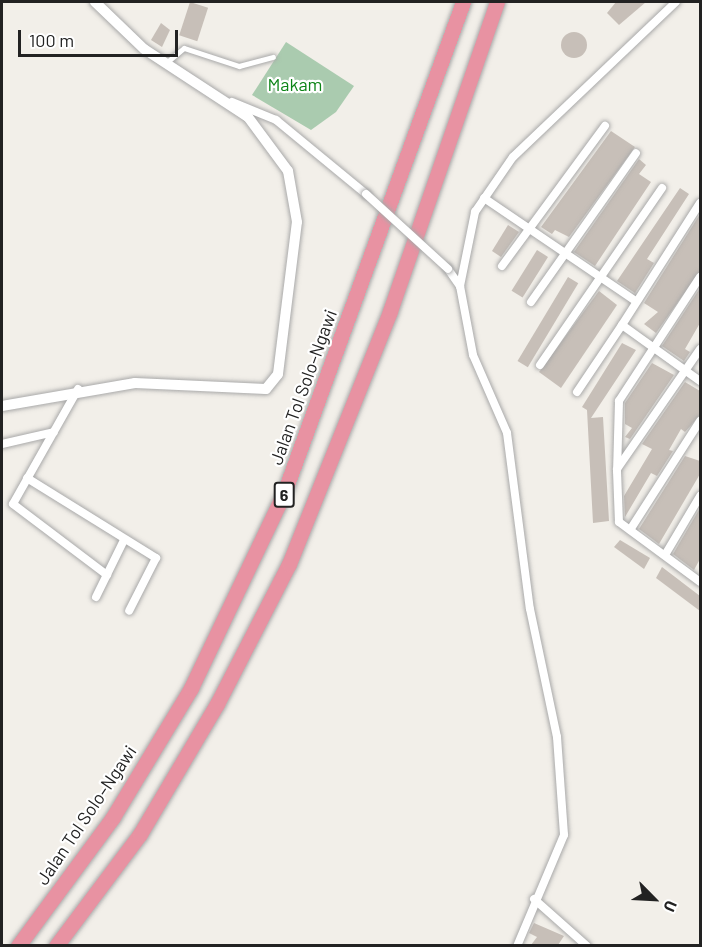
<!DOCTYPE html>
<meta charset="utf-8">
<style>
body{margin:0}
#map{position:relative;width:702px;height:947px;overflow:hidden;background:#f2efe9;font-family:Barlow,sans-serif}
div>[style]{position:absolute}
.cemetery>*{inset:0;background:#aacbaf}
.building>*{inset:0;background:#c7bfb8;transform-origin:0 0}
.round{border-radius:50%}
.roads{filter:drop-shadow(0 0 2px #a9a9a9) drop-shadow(0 0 2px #a9a9a9)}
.service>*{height:4.5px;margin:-2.25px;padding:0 2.25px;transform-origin:2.25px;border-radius:2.25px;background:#fff}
.minor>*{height:8px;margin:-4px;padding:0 4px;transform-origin:4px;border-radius:4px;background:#fff}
.tertiary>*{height:10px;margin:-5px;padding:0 5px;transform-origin:5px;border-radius:5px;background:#fff}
.motorway>*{height:15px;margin:-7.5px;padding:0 7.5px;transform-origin:7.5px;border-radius:7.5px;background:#e892a2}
.bridges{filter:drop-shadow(0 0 2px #a9a9a9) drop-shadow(0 0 2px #a9a9a9)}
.minor-bridge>*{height:8px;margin:-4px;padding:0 4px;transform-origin:4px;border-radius:4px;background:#fff}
span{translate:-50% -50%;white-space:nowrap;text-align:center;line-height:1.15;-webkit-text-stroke:4.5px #fff;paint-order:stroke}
.shield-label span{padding:2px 4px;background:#fff;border:2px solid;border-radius:4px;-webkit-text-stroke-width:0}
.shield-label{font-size:16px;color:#222;font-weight:700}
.park-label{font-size:18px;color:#0c8416}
.street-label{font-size:18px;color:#222}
.frame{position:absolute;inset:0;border:3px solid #222;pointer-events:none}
.north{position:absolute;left:624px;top:869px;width:60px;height:60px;-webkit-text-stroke:4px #fff;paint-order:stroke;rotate:114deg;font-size:16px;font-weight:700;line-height:24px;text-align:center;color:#222}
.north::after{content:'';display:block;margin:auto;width:21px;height:27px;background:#222;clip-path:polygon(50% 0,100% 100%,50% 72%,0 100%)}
.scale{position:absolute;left:18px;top:30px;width:160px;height:27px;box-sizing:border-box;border:3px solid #222;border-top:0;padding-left:8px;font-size:18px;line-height:21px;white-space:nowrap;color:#222;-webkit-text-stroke:4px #fff;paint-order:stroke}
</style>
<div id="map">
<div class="cemetery">
<div style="clip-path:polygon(286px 42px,354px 86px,336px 112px,311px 130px,252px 95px)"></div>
</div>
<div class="building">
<div style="left:190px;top:2px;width:19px;height:35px;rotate:18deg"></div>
<div style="clip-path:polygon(616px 2px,646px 2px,619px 25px,607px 13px)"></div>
<div style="clip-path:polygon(161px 23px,170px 30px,162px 47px,151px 40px)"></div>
<div class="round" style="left:561px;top:32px;width:26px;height:26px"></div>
<div style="clip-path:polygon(611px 131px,635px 147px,569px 237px,555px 230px,552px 234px,541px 227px)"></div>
<div style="clip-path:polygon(639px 159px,646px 165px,639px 174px,651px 182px,595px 266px,574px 252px)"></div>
<div style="clip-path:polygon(680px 188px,689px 194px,647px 259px,654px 263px,635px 293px,617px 281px)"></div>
<div style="clip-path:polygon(700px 214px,700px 271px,656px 333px,644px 324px,658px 312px,644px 303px)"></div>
<div style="clip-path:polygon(508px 225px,519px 232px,501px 257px,492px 251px)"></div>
<div style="left:537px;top:250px;width:13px;height:48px;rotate:32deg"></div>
<div style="left:568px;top:277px;width:12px;height:98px;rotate:31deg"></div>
<div style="clip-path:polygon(700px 288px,700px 323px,685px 349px,690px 352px,684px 361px,662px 346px)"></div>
<div style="clip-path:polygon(599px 291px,617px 305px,561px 388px,539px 372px)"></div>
<div style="clip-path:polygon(622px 343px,636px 350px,591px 418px,603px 417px,609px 521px,593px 523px,587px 410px,582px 407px)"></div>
<div style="clip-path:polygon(652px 363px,674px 375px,630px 439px,625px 437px,632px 428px,625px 424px,625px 403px)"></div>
<div style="clip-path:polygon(685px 382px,700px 391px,700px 415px,685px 432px,681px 429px,669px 450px,673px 451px,657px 476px,651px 473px,625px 517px,624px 496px,652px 449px,642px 444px)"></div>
<div style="clip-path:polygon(685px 456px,700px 461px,700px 474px,659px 544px,639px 529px)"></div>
<div style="clip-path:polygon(700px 508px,700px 559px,694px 570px,673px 554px)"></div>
<div style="clip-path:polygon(620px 540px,650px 558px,644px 569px,614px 547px)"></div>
<div style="clip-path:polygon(662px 567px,700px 596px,700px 611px,656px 578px)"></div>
<div style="clip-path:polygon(534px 923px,564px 936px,558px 945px,531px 945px,537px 937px,529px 933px)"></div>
</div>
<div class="roads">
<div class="service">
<div style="left:166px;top:63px;width:23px;rotate:-40deg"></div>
<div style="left:184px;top:48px;width:58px;rotate:18.1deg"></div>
<div style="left:239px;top:66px;width:35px;rotate:-15deg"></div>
</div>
<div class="minor">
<div style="left:232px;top:102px;width:48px;rotate:22.2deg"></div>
<div style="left:276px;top:120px;width:117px;rotate:39.4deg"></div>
<div style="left:484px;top:198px;width:181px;rotate:34.2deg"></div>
<div style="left:700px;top:203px;width:145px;rotate:122.6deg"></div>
<div style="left:622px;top:325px;width:96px;rotate:35.7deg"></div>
<div style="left:502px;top:266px;width:174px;rotate:-53.7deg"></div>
<div style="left:448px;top:269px;width:21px;rotate:55deg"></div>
<div style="left:460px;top:286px;width:76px;rotate:-78.5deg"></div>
<div style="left:475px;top:212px;width:67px;rotate:-55.4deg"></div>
<div style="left:513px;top:157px;width:225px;rotate:-43.6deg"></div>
<div style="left:700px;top:277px;width:148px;rotate:123.2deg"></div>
<div style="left:619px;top:401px;width:70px;rotate:91.6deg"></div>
<div style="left:617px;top:471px;width:51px;rotate:87.8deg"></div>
<div style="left:619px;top:522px;width:101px;rotate:36.5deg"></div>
<div style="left:460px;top:286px;width:70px;rotate:79.3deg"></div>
<div style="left:473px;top:355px;width:85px;rotate:66.4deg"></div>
<div style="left:507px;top:433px;width:177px;rotate:82.6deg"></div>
<div style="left:530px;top:609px;width:131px;rotate:78.1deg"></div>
<div style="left:557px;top:737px;width:98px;rotate:85.9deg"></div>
<div style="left:564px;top:835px;width:121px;rotate:112.9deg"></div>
<div style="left:531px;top:302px;width:182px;rotate:-54.8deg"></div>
<div style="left:540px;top:365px;width:215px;rotate:-55.4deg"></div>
<div style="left:78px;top:389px;width:132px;rotate:119.5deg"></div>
<div style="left:13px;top:504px;width:118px;rotate:37.1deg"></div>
<div style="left:577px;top:392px;width:81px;rotate:-56.1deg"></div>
<div style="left:2px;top:444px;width:53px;rotate:-13deg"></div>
<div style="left:617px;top:469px;width:146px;rotate:-55.3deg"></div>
<div style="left:27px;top:478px;width:152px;rotate:31.8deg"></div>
<div style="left:156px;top:558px;width:59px;rotate:117deg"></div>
<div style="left:630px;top:530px;width:130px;rotate:-57.3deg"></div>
<div style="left:665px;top:555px;width:69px;rotate:-59.3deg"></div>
<div style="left:96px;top:597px;width:64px;rotate:-63.8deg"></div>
<div style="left:534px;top:899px;width:71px;rotate:41.6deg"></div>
</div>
<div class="tertiary">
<div style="left:2px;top:406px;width:135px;rotate:-9.8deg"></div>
<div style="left:135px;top:383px;width:131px;rotate:2.6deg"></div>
<div style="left:266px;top:389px;width:19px;rotate:-51deg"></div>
<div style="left:278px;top:374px;width:153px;rotate:-82.9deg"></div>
<div style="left:297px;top:222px;width:52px;rotate:-100deg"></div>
<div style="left:288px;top:171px;width:67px;rotate:-126.5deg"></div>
<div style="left:248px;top:117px;width:124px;rotate:-146.8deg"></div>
<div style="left:144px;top:49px;width:68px;rotate:-136.2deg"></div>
</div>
<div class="motorway">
<div style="left:18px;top:946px;width:160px;rotate:-53.6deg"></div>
<div style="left:113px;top:817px;width:151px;rotate:-58.8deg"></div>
<div style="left:191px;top:688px;width:216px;rotate:-64.5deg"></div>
<div style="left:284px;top:493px;width:523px;rotate:-69.97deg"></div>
<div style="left:56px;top:946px;width:140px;rotate:-53.1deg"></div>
<div style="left:140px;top:834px;width:151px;rotate:-59.4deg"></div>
<div style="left:217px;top:704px;width:157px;rotate:-62.8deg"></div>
<div style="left:289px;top:564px;width:272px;rotate:-68.2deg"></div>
<div style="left:390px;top:311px;width:327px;rotate:-70.9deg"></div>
</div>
</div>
<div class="bridges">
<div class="minor-bridge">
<div style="left:366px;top:194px;width:111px;rotate:42.4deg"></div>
</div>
</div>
<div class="shield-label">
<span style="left:284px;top:495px">6</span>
</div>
<div class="park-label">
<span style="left:295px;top:84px">Makam</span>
</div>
<div class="street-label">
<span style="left:303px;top:387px;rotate:-70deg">Jalan Tol Solo–Ngawi</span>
<span style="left:86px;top:815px;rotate:-56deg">Jalan Tol Solo–Ngawi</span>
</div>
<div class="frame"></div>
<div class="north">U</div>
<div class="scale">100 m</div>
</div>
